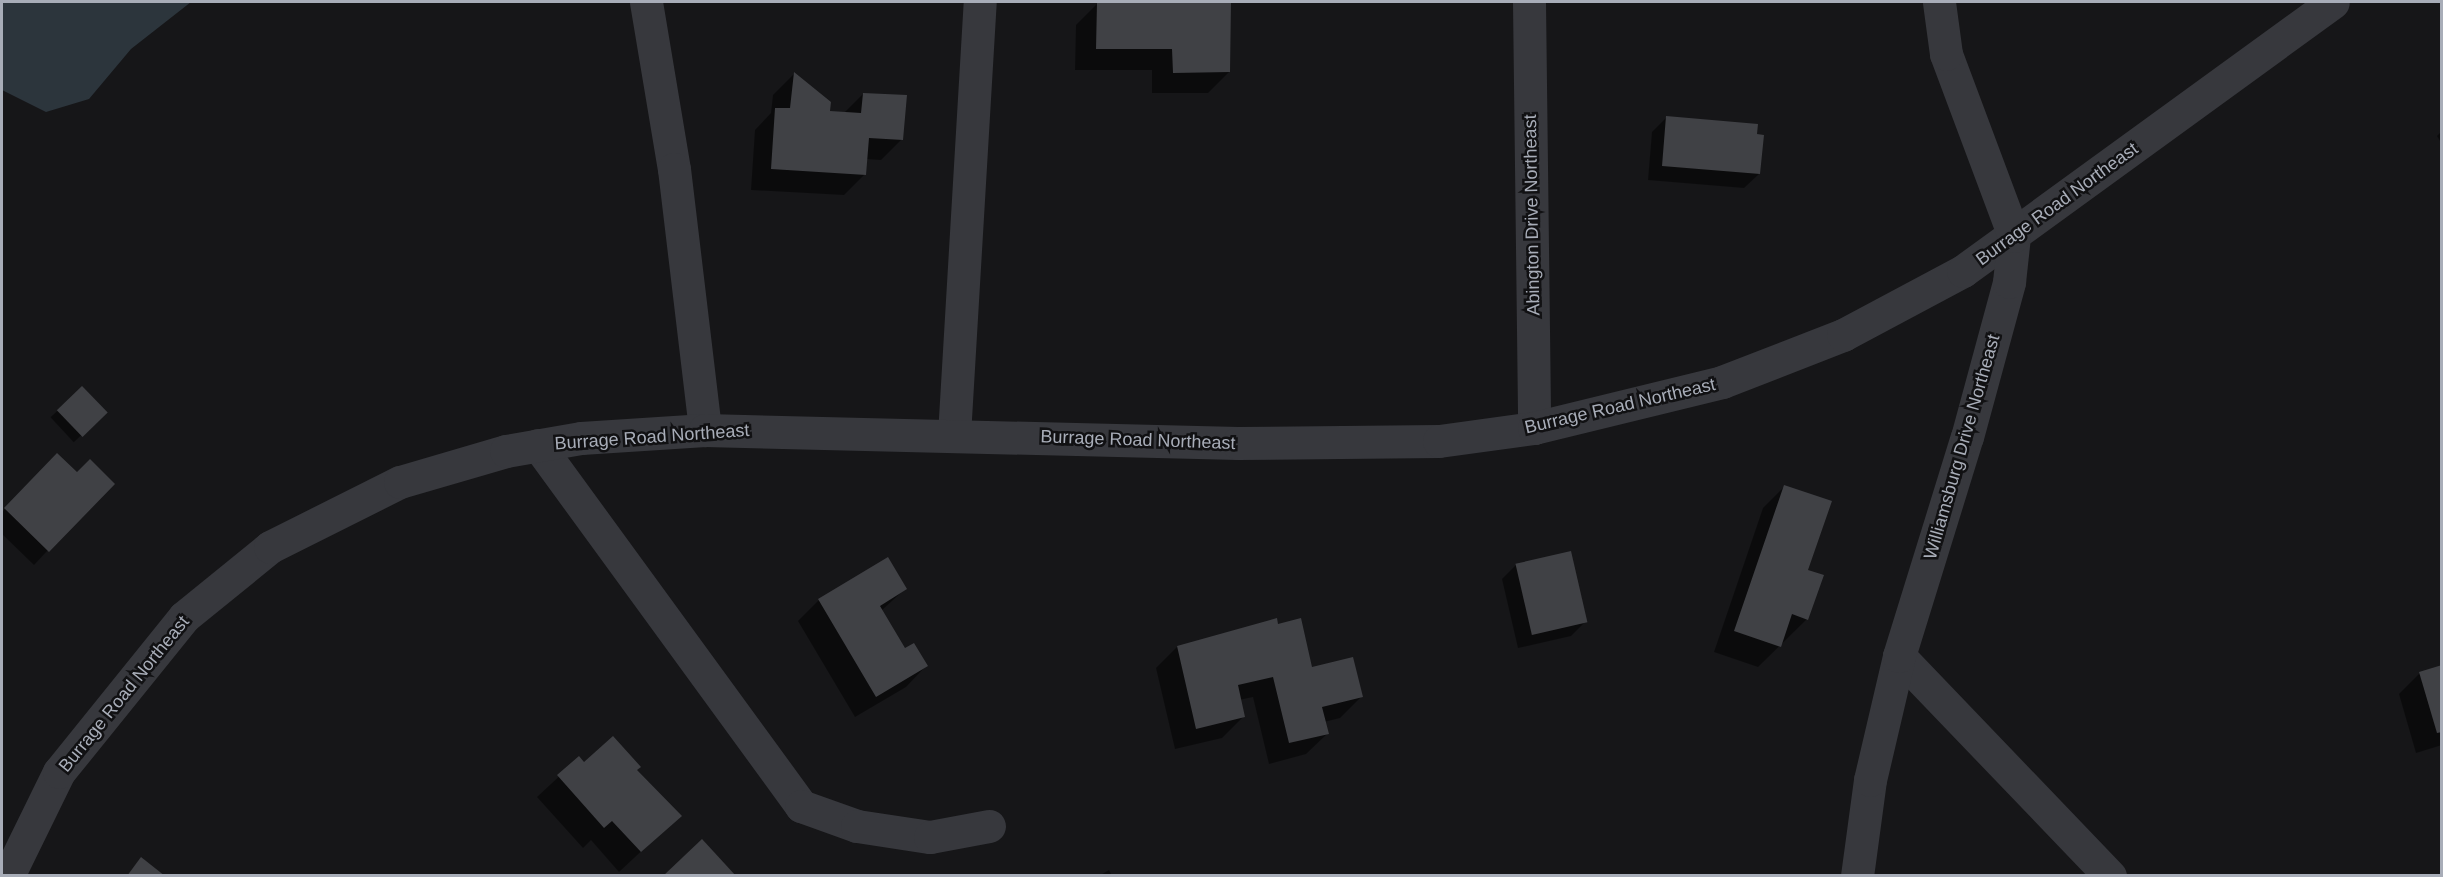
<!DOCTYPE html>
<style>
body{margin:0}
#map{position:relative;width:2443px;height:877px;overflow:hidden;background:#161618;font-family:Helvetica,sans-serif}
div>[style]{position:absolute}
.water>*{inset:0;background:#2c353c}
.shadow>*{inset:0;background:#0007;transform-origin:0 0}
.building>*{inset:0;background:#404145;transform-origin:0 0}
.minor>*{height:33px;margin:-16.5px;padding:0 16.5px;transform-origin:16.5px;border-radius:16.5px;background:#37383d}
span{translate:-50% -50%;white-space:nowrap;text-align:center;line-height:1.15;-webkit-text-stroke:5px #111113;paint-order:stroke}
.street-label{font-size:18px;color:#a8adb8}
.frame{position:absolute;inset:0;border:3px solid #a8adb8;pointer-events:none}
</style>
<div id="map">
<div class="water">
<div style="clip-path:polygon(2px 2px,191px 2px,131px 49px,89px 99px,46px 112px,2px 90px)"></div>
</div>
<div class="shadow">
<div style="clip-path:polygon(1166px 2px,1230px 2px,1229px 72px,1208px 93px,1152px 93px,1152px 70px,1075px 70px,1076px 25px,1097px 4px)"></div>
<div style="clip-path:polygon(794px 74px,828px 113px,844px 113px,863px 94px,902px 139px,881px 160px,866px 159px,865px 174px,844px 195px,751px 190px,755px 130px,771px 113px,773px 95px)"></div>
<div style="clip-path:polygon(1667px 117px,1759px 174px,1744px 188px,1648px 180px,1652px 132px)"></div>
<div style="clip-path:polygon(2442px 131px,2442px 144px,2437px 136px)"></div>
<div style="left:82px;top:388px;width:34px;height:43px;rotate:47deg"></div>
<div style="clip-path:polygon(57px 455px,48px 550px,34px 565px,2px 534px,2px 512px)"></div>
<div style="clip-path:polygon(1784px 487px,1807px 571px,1807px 619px,1758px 667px,1714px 652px,1763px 508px)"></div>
<div style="clip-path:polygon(1516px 565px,1586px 621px,1571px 636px,1518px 648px,1502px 579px)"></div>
<div style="clip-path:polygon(905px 589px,881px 611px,905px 650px,926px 666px,906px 687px,855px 717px,798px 621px,819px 600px)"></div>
<div style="clip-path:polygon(1276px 625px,1311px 668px,1361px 697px,1340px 718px,1324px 722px,1327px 734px,1306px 754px,1269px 764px,1253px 697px,1239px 700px,1243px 717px,1222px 738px,1175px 749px,1156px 668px,1177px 647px)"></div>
<div style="clip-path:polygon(2442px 666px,2442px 745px,2416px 753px,2399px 694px,2420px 673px)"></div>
<div style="clip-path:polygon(579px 758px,584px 764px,635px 770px,679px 816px,619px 872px,591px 840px,583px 848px,537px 797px)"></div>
<div style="clip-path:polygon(1109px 870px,1112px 876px,1099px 876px)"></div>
</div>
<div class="building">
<div style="clip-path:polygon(1097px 2px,1231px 2px,1230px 72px,1173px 73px,1172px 49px,1096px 49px)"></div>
<div style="clip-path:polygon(794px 72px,831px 102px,830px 111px,861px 113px,863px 93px,907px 95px,903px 140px,869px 138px,866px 175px,771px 169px,775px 108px,790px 108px)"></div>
<div style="clip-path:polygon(1666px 116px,1758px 124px,1757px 134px,1764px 135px,1760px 174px,1662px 166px)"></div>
<div style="left:82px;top:386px;width:37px;height:35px;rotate:46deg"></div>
<div style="clip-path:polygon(57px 453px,77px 472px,90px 459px,115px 484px,49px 552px,4px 508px)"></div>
<div style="clip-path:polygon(1784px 485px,1832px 501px,1808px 570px,1824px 575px,1808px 620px,1792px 614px,1781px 647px,1734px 631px)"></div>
<div style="left:1571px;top:551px;width:73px;height:57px;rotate:77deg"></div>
<div style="clip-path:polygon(888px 557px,907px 589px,880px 606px,905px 648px,914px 643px,928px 666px,876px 697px,818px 599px)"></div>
<div style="clip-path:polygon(1277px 618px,1278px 624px,1301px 618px,1312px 667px,1353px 657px,1363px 697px,1322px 707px,1329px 734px,1289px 743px,1273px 677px,1238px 685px,1245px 717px,1196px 729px,1177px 646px)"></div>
<div style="clip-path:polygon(2442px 665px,2442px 732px,2437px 733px,2419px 672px)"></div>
<div style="clip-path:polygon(613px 736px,641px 767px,637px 770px,682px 816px,641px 852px,612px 821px,604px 828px,557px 775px,579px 756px,584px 762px)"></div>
<div style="clip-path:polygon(702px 839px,736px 876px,663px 876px)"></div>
<div style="clip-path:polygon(141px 857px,165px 876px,127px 876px)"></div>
</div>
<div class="minor">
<div style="left:646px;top:2px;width:169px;rotate:80.5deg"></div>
<div style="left:674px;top:169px;width:263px;rotate:83.2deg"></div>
<div style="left:1529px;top:2px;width:426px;rotate:89.3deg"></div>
<div style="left:954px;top:435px;width:434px;rotate:-86.6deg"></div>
<div style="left:538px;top:445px;width:447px;rotate:53.9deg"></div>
<div style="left:801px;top:806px;width:59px;rotate:19.7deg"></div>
<div style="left:857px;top:826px;width:74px;rotate:8.6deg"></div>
<div style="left:930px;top:837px;width:60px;rotate:-10.6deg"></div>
<div style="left:1899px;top:656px;width:305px;rotate:46.2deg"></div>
<div style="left:8px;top:876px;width:116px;rotate:-63.9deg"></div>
<div style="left:59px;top:772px;width:199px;rotate:-51.1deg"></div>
<div style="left:184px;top:617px;width:111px;rotate:-39.1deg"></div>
<div style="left:270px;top:547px;width:145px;rotate:-26.6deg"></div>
<div style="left:400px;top:482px;width:110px;rotate:-16.3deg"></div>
<div style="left:506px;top:451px;width:76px;rotate:-9.8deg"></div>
<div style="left:581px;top:438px;width:124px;rotate:-3.7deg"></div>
<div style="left:705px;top:430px;width:533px;rotate:1.4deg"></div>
<div style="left:1238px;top:443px;width:201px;rotate:-0.6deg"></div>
<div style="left:1439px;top:441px;width:96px;rotate:-7.8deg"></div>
<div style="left:1534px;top:428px;width:194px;rotate:-13.7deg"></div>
<div style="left:1722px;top:382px;width:130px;rotate:-21.2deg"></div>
<div style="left:1843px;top:335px;width:136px;rotate:-28.1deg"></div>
<div style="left:1963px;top:271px;width:457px;rotate:-36deg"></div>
<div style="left:1857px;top:876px;width:97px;rotate:-82.3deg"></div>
<div style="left:1870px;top:780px;width:127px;rotate:-76.8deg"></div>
<div style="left:1899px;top:656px;width:229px;rotate:-72.8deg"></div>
<div style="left:1967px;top:437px;width:161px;rotate:-74.8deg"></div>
<div style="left:2009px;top:282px;width:46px;rotate:-83.8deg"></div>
<div style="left:2014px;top:236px;width:194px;rotate:-110.5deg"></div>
<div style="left:1946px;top:54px;width:52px;rotate:-97.7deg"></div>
</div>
<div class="street-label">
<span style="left:2057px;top:204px;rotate:-36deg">Burrage Road Northeast</span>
<span style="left:1532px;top:215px;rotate:-91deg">Abington Drive Northeast</span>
<span style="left:1620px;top:406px;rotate:-13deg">Burrage Road Northeast</span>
<span style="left:652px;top:437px;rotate:-4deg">Burrage Road Northeast</span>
<span style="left:1138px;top:440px;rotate:2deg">Burrage Road Northeast</span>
<span style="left:1962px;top:447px;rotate:-74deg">Williamsburg Drive Northeast</span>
<span style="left:124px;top:694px;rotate:-51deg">Burrage Road Northeast</span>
</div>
<div class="frame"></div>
</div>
